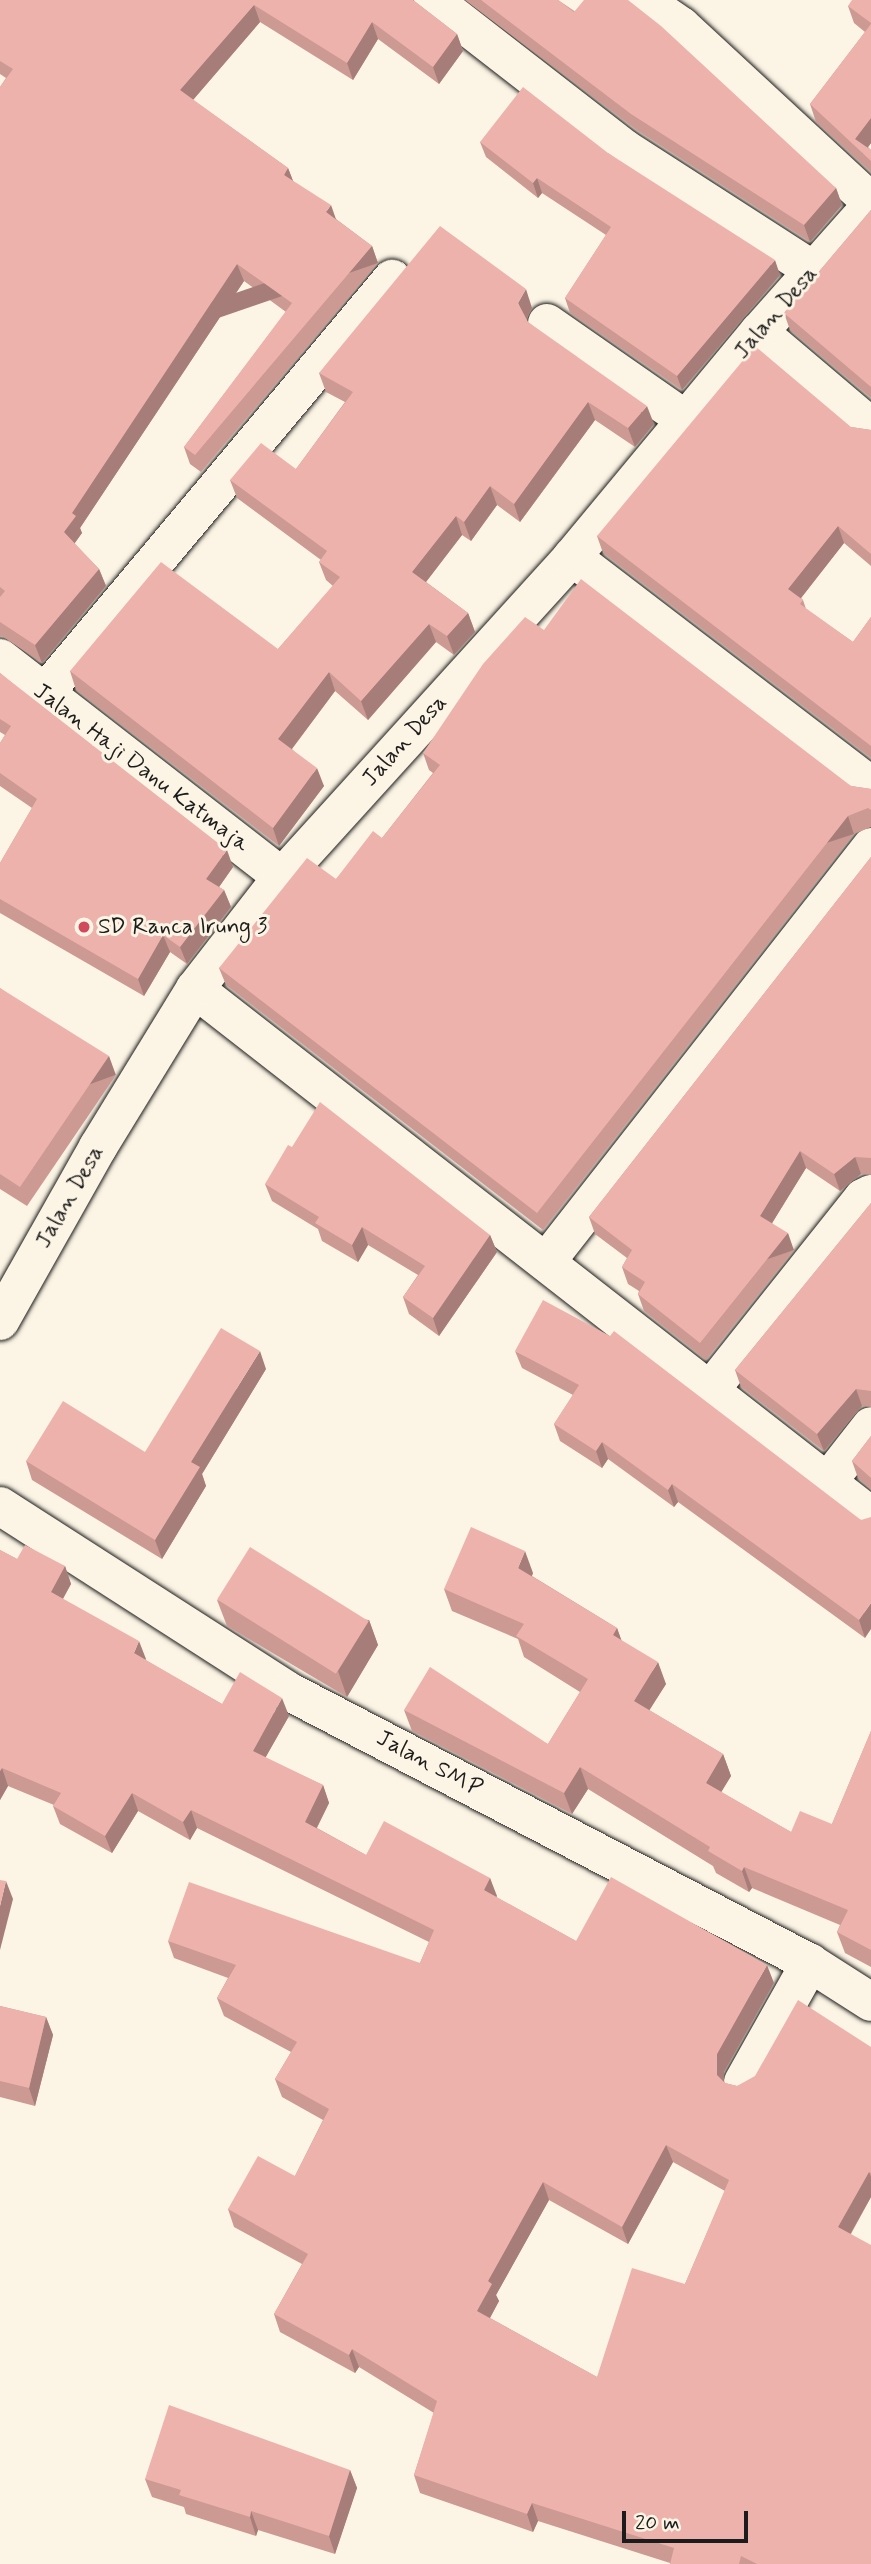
<!DOCTYPE html>
<style>
body{margin:0}
#map{position:relative;width:871px;height:2564px;overflow:hidden;background:#fcf5e5;font-family:Mynerve,sans-serif}
div>[style]{position:absolute}
.roads{filter:drop-shadow(0 0 2px #1c1c1c) drop-shadow(0 0 2px #1c1c1c)}
.minor>*{height:38px;margin:-19px;padding:0 19px;transform-origin:19px;border-radius:19px;background:#fcf5e5}
.wall>*{inset:0;background:#cc9993}
.shaded-wall>*{inset:0;background:#a67d78;transform-origin:0 0}
.building>*{inset:0;background:#edb2ab;transform-origin:0 0}
.dots>*{width:19px;height:19px;translate:-50% -50%;box-sizing:border-box;border:4px solid #fcf5e5;border-radius:50%}
span{translate:-50% -50%;white-space:nowrap;text-align:center;line-height:1.15;-webkit-text-stroke:6px #fcf5e5;paint-order:stroke}
.street-label{font-size:23px;color:#1c1c1c}
.poi-label{font-size:23px;color:#1c1c1c}
.left{translate:0 -50%;text-align:left}
.scale{position:absolute;left:622px;top:2511px;width:126px;height:32px;box-sizing:border-box;border:4px solid #1c1c1c;border-top:0;padding-left:9px;font-size:21px;line-height:24px;white-space:nowrap;color:#1c1c1c;-webkit-text-stroke:5px #fcf5e5;paint-order:stroke}
</style>
<div id="map">
<div class="roads">
<div class="minor">
<div style="left:433px;top:0;width:243px;rotate:37.8deg"></div>
<div style="left:625px;top:149px;width:224px;rotate:32.8deg"></div>
<div style="left:643px;top:0;width:46px;rotate:34.4deg"></div>
<div style="left:681px;top:26px;width:259px;rotate:42.8deg"></div>
<div style="left:547px;top:323px;width:169px;rotate:34.9deg"></div>
<div style="left:759px;top:332px;width:147px;rotate:40.3deg"></div>
<div style="left:572px;top:557px;width:377px;rotate:37.4deg"></div>
<div style="left:0;top:658px;width:357px;rotate:37.8deg"></div>
<div style="left:44px;top:694px;width:542px;rotate:-50.02deg"></div>
<div style="left:195px;top:989px;width:857px;rotate:37.94deg"></div>
<div style="left:546px;top:1262px;width:527px;rotate:-51.93deg"></div>
<div style="left:0;top:1321px;width:200px;rotate:-60.6deg"></div>
<div style="left:98px;top:1147px;width:185px;rotate:-58.5deg"></div>
<div style="left:195px;top:989px;width:142px;rotate:-52.2deg"></div>
<div style="left:282px;top:877px;width:432px;rotate:-47.8deg"></div>
<div style="left:572px;top:557px;width:293px;rotate:-50.3deg"></div>
<div style="left:759px;top:332px;width:169px;rotate:-48.4deg"></div>
<div style="left:711px;top:1389px;width:244px;rotate:-51.5deg"></div>
<div style="left:863px;top:1198px;width:9px;rotate:-27deg"></div>
<div style="left:829px;top:1480px;width:68px;rotate:-52.1deg"></div>
<div style="left:0;top:1506px;width:342px;rotate:32.7deg"></div>
<div style="left:288px;top:1691px;width:589px;rotate:27.52deg"></div>
<div style="left:810px;top:1963px;width:72px;rotate:32.6deg"></div>
<div style="left:743px;top:2082px;width:137px;rotate:-60.6deg"></div>
</div>
</div>
<div class="wall">
<div style="clip-path:polygon(0 0,413px 0,457px 34px,463px 51px,439px 84px,378px 39px,353px 80px,260px 22px,193px 100px,288px 168px,293px 181px,336px 219px,372px 246px,378px 263px,201px 472px,190px 464px,184px 447px,286px 312px,244px 281px,80px 528px,82px 533px,74px 543px,99px 569px,106px 586px,42px 663px,2px 636px,0 637px,0 87px,6px 78px,0 74px)"></div>
<div style="clip-path:polygon(465px 0,558px 0,836px 188px,842px 205px,810px 242px,638px 131px)"></div>
<div style="clip-path:polygon(871px 0,871px 143px,868px 147px,871px 150px,871px 172px,816px 122px,810px 104px,865px 32px,854px 23px,848px 6px)"></div>
<div style="clip-path:polygon(480px 142px,608px 153px,780px 275px,682px 390px,570px 313px,565px 298px,606px 235px,542px 193px,538px 198px,486px 157px)"></div>
<div style="clip-path:polygon(871px 210px,871px 398px,790px 330px,784px 313px)"></div>
<div style="clip-path:polygon(532px 308px,526px 320px,528px 322px,654px 424px,635px 447px,595px 420px,520px 522px,497px 505px,471px 541px,462px 535px,426px 582px,468px 613px,475px 632px,454px 655px,436px 642px,368px 720px,335px 691px,292px 749px,324px 786px,279px 846px,76px 690px,70px 671px,278px 649px,333px 586px,326px 580px,319px 562px,321px 560px,237px 498px,230px 480px,296px 469px,345px 402px,326px 392px,319px 373px)"></div>
<div style="clip-path:polygon(851px 427px,871px 430px,871px 566px,844px 543px,801px 598px,803px 600px,806px 609px,853px 642px,871px 617px,871px 758px,603px 553px,597px 536px)"></div>
<div style="clip-path:polygon(544px 630px,851px 786px,871px 789px,871px 827px,854px 834px,543px 1230px,226px 985px,219px 968px,336px 879px,382px 838px,433px 773px,429px 770px,423px 753px)"></div>
<div style="clip-path:polygon(0 673px,233px 867px,219px 887px,224px 890px,231px 907px,187px 964px,170px 952px,144px 996px,0 913px,0 863px,32px 808px,0 786px,0 743px,5px 735px,0 732px)"></div>
<div style="clip-path:polygon(871px 857px,871px 1175px,861px 1174px,840px 1191px,806px 1168px,772px 1223px,794px 1250px,706px 1360px,644px 1311px,638px 1294px,639px 1291px,628px 1284px,622px 1267px,627px 1258px,595px 1234px,589px 1217px)"></div>
<div style="clip-path:polygon(0 988px,116px 1075px,27px 1206px,0 1189px)"></div>
<div style="clip-path:polygon(265px 1184px,490px 1235px,497px 1252px,439px 1336px,409px 1314px,403px 1297px,418px 1275px,368px 1245px,358px 1262px,322px 1241px,318px 1229px,272px 1201px)"></div>
<div style="clip-path:polygon(871px 1203px,871px 1407px,862px 1406px,824px 1451px,741px 1387px,735px 1370px)"></div>
<div style="clip-path:polygon(515px 1351px,861px 1520px,865px 1638px,678px 1502px,674px 1507px,608px 1459px,602px 1468px,560px 1441px,554px 1424px,573px 1395px,522px 1368px)"></div>
<div style="clip-path:polygon(266px 1369px,202px 1474px,206px 1486px,162px 1559px,32px 1480px,26px 1461px,145px 1452px)"></div>
<div style="clip-path:polygon(871px 1436px,871px 1490px,858px 1478px,852px 1461px)"></div>
<div style="clip-path:polygon(evenodd,0 1550px,17px 1559px,65px 1566px,71px 1584px,63px 1599px,145px 1660px,222px 1704px,289px 1716px,265px 1758px,323px 1785px,329px 1803px,317px 1828px,366px 1855px,490px 1878px,496px 1897px,576px 1941px,774px 1983px,724px 2072px,724px 2081px,725px 2083px,737px 2086px,871px 2047px,871px 2197px,851px 2234px,871px 2564px,670px 2564px,670px 2563px,538px 2521px,533px 2532px,420px 2493px,414px 2475px,434px 2413px,359px 2367px,355px 2373px,280px 2332px,274px 2314px,302px 2264px,234px 2227px,228px 2209px,295px 2176px,323px 2120px,282px 2097px,275px 2079px,291px 2052px,224px 2016px,217px 1998px,228px 1978px,174px 1958px,168px 1941px,420px 1963px,429px 1942px,197px 1828px,190px 1840px,138px 1811px,112px 1853px,60px 1824px,53px 1806px,54px 1805px,8px 1786px,0 1800px,0 1550px,673px 2162px,725px 2191px,685px 2284px,597px 2377px,490px 2318px,499px 2301px,496px 2295px,549px 2200px,628px 2244px,673px 2162px)"></div>
<div style="clip-path:polygon(533px 1573px,532px 1576px,617px 1628px,621px 1640px,666px 1684px,649px 1710px,723px 1754px,731px 1776px,721px 1792px,791px 1832px,832px 1824px,871px 1731px,871px 1967px,845px 1953px,837px 1932px,840px 1925px,752px 1888px,749px 1892px,716px 1873px,713px 1866px,588px 1789px,572px 1814px,412px 1731px,404px 1710px,548px 1744px,580px 1692px,524px 1657px,518px 1639px,452px 1611px,444px 1589px)"></div>
<div style="clip-path:polygon(217px 1600px,369px 1620px,378px 1645px,347px 1697px,227px 1626px)"></div>
<div style="clip-path:polygon(0 2006px,46px 2017px,53px 2035px,35px 2106px,0 2097px)"></div>
<div style="clip-path:polygon(350px 2470px,357px 2488px,335px 2554px,258px 2530px,256px 2536px,186px 2514px,184px 2507px,152px 2497px,145px 2479px)"></div>
</div>
<div class="shaded-wall">
<div style="clip-path:polygon(254px 5px,260px 22px,186px 108px,180px 90px)"></div>
<div style="clip-path:polygon(372px 22px,378px 39px,353px 80px,347px 63px)"></div>
<div style="clip-path:polygon(457px 34px,463px 51px,439px 84px,433px 67px)"></div>
<div style="clip-path:polygon(871px 118px,871px 143px,863px 154px,855px 139px)"></div>
<div style="clip-path:polygon(288px 168px,295px 186px,284px 175px)"></div>
<div style="clip-path:polygon(537px 178px,542px 193px,538px 198px,533px 183px)"></div>
<div style="clip-path:polygon(836px 188px,842px 205px,810px 242px,804px 225px)"></div>
<div style="clip-path:polygon(331px 205px,337px 222px,326px 212px)"></div>
<div style="left:372px;top:246px;width:18px;height:274px;rotate:71deg"></div>
<div style="clip-path:polygon(775px 260px,780px 275px,682px 390px,677px 376px)"></div>
<div style="clip-path:polygon(237px 264px,244px 281px,80px 528px,82px 533px,70px 550px,64px 532px,72px 513px)"></div>
<div style="clip-path:polygon(526px 289px,532px 308px,525px 322px,518px 303px)"></div>
<div style="clip-path:polygon(588px 402px,595px 420px,520px 522px,514px 504px)"></div>
<div style="clip-path:polygon(647px 406px,654px 424px,635px 447px,628px 428px)"></div>
<div style="clip-path:polygon(490px 486px,497px 505px,471px 541px,464px 522px)"></div>
<div style="clip-path:polygon(456px 516px,462px 535px,419px 591px,412px 572px)"></div>
<div style="clip-path:polygon(838px 526px,844px 543px,794px 607px,788px 589px)"></div>
<div style="clip-path:polygon(99px 569px,106px 586px,42px 663px,35px 645px)"></div>
<div style="clip-path:polygon(468px 613px,475px 632px,454px 655px,447px 636px)"></div>
<div style="clip-path:polygon(429px 624px,436px 642px,368px 720px,361px 701px)"></div>
<div style="clip-path:polygon(329px 672px,335px 691px,285px 758px,278px 739px)"></div>
<div style="clip-path:polygon(317px 768px,324px 786px,279px 846px,273px 828px)"></div>
<div style="left:848px;top:816px;width:19px;height:504px;rotate:72deg"></div>
<div style="clip-path:polygon(227px 850px,233px 867px,212px 897px,206px 879px)"></div>
<div style="clip-path:polygon(224px 890px,231px 907px,187px 964px,180px 947px)"></div>
<div style="clip-path:polygon(163px 935px,170px 952px,144px 996px,138px 979px)"></div>
<div style="left:109px;top:1056px;width:20px;height:158px;rotate:70deg"></div>
<div style="clip-path:polygon(800px 1151px,806px 1168px,766px 1233px,760px 1216px)"></div>
<div style="clip-path:polygon(855px 1157px,861px 1174px,840px 1191px,834px 1174px)"></div>
<div style="clip-path:polygon(362px 1227px,368px 1245px,358px 1262px,352px 1245px)"></div>
<div style="left:788px;top:1233px;width:18px;height:141px;rotate:71deg"></div>
<div style="clip-path:polygon(490px 1235px,497px 1252px,439px 1336px,433px 1318px)"></div>
<div style="clip-path:polygon(260px 1351px,266px 1369px,202px 1474px,206px 1486px,162px 1559px,155px 1540px,191px 1462px)"></div>
<div style="clip-path:polygon(856px 1389px,862px 1406px,824px 1451px,817px 1434px)"></div>
<div style="clip-path:polygon(602px 1442px,608px 1459px,602px 1468px,596px 1451px)"></div>
<div style="clip-path:polygon(672px 1484px,678px 1502px,674px 1507px,668px 1490px)"></div>
<div style="clip-path:polygon(525px 1551px,533px 1573px,526px 1589px,518px 1568px)"></div>
<div style="clip-path:polygon(65px 1566px,71px 1584px,57px 1609px,51px 1592px)"></div>
<div style="clip-path:polygon(871px 1603px,871px 1629px,865px 1638px,859px 1620px)"></div>
<div style="clip-path:polygon(369px 1620px,378px 1645px,347px 1697px,338px 1671px)"></div>
<div style="clip-path:polygon(617px 1628px,625px 1650px,613px 1635px)"></div>
<div style="clip-path:polygon(139px 1641px,146px 1659px,140px 1671px,134px 1653px)"></div>
<div style="clip-path:polygon(658px 1662px,666px 1684px,642px 1722px,634px 1701px)"></div>
<div style="clip-path:polygon(282px 1698px,289px 1716px,259px 1769px,253px 1751px)"></div>
<div style="clip-path:polygon(723px 1754px,731px 1776px,714px 1804px,706px 1783px)"></div>
<div style="clip-path:polygon(580px 1767px,588px 1789px,572px 1814px,564px 1793px)"></div>
<div style="clip-path:polygon(2px 1768px,8px 1786px,0 1800px,0 1771px)"></div>
<div style="clip-path:polygon(323px 1785px,329px 1803px,311px 1839px,305px 1822px)"></div>
<div style="clip-path:polygon(132px 1793px,138px 1811px,112px 1853px,105px 1836px)"></div>
<div style="clip-path:polygon(191px 1810px,197px 1828px,190px 1840px,183px 1822px)"></div>
<div style="clip-path:polygon(744px 1867px,752px 1888px,749px 1892px,742px 1871px)"></div>
<div style="clip-path:polygon(490px 1878px,497px 1896px,491px 1908px,484px 1890px)"></div>
<div style="clip-path:polygon(6px 1881px,13px 1899px,0 1950px,0 1906px)"></div>
<div style="clip-path:polygon(767px 1965px,774px 1983px,724px 2072px,724px 2093px,717px 2075px,717px 2054px)"></div>
<div style="clip-path:polygon(46px 2017px,53px 2035px,35px 2106px,29px 2088px)"></div>
<div style="clip-path:polygon(666px 2145px,673px 2162px,628px 2244px,622px 2227px)"></div>
<div style="clip-path:polygon(869px 2172px,871px 2177px,871px 2197px,844px 2245px,838px 2227px)"></div>
<div style="clip-path:polygon(543px 2182px,549px 2200px,496px 2295px,499px 2301px,484px 2329px,477px 2311px,488px 2281px)"></div>
<div style="clip-path:polygon(352px 2349px,359px 2367px,355px 2373px,349px 2355px)"></div>
<div style="clip-path:polygon(350px 2470px,357px 2488px,335px 2554px,329px 2536px)"></div>
<div style="clip-path:polygon(532px 2503px,538px 2521px,533px 2532px,527px 2514px)"></div>
<div style="clip-path:polygon(251px 2511px,258px 2530px,256px 2536px,250px 2517px)"></div>
</div>
<div class="building">
<div style="clip-path:polygon(0 0,413px 0,457px 34px,433px 67px,372px 22px,347px 63px,254px 5px,180px 90px,288px 168px,284px 175px,331px 205px,326px 212px,372px 246px,195px 455px,184px 447px,292px 303px,237px 264px,72px 513px,76px 516px,64px 532px,99px 569px,35px 645px,0 622px,0 597px,5px 591px,0 587px,0 87px,13px 69px,0 61px)"></div>
<div style="clip-path:polygon(481px 0,558px 0,574px 12px,584px 0,628px 0,661px 26px,836px 188px,804px 225px,631px 114px)"></div>
<div style="clip-path:polygon(852px 0,871px 0,871px 23px,848px 6px)"></div>
<div style="clip-path:polygon(871px 24px,871px 118px,855px 139px,871px 150px,871px 161px,810px 104px)"></div>
<div style="clip-path:polygon(523px 87px,608px 153px,775px 260px,677px 376px,565px 298px,611px 227px,537px 178px,533px 183px,480px 142px)"></div>
<div style="clip-path:polygon(871px 210px,871px 387px,784px 313px)"></div>
<div style="clip-path:polygon(440px 226px,526px 289px,518px 303px,528px 322px,647px 406px,628px 428px,588px 402px,514px 504px,490px 486px,464px 522px,456px 516px,412px 572px,468px 613px,447px 636px,429px 624px,361px 701px,329px 672px,278px 739px,317px 768px,273px 828px,70px 671px,161px 562px,278px 649px,340px 577px,319px 562px,327px 551px,230px 480px,261px 443px,296px 469px,353px 392px,319px 373px)"></div>
<div style="clip-path:polygon(755px 346px,851px 427px,871px 430px,871px 554px,838px 526px,788px 589px,803px 600px,800px 604px,853px 642px,871px 617px,871px 746px,597px 536px)"></div>
<div style="clip-path:polygon(581px 579px,851px 786px,871px 789px,871px 810px,868px 808px,848px 816px,537px 1213px,219px 968px,307px 858px,336px 879px,373px 831px,382px 838px,440px 765px,423px 753px,483px 664px,525px 617px,544px 630px)"></div>
<div style="clip-path:polygon(0 673px,227px 850px,206px 879px,224px 890px,180px 947px,163px 935px,138px 979px,0 899px,0 863px,37px 799px,0 773px,0 743px,11px 726px,0 719px)"></div>
<div style="clip-path:polygon(871px 857px,871px 1158px,855px 1157px,834px 1174px,800px 1151px,760px 1216px,788px 1233px,700px 1343px,638px 1294px,645px 1282px,622px 1267px,632px 1250px,589px 1217px)"></div>
<div style="clip-path:polygon(0 988px,109px 1056px,20px 1187px,0 1174px)"></div>
<div style="clip-path:polygon(320px 1102px,490px 1235px,433px 1318px,403px 1297px,425px 1266px,362px 1227px,352px 1245px,315px 1223px,319px 1217px,265px 1184px,288px 1145px,292px 1147px)"></div>
<div style="clip-path:polygon(871px 1203px,871px 1391px,856px 1389px,817px 1434px,735px 1370px)"></div>
<div style="clip-path:polygon(543px 1300px,610px 1336px,614px 1331px,861px 1520px,871px 1517px,871px 1603px,859px 1620px,672px 1484px,668px 1490px,602px 1442px,596px 1451px,554px 1424px,579px 1385px,515px 1351px)"></div>
<div style="clip-path:polygon(221px 1328px,260px 1351px,191px 1462px,200px 1467px,155px 1540px,26px 1461px,63px 1401px,145px 1452px)"></div>
<div style="clip-path:polygon(871px 1436px,871px 1478px,852px 1461px)"></div>
<div style="clip-path:polygon(471px 1527px,525px 1551px,518px 1568px,617px 1628px,613px 1635px,658px 1662px,634px 1701px,723px 1754px,706px 1783px,791px 1832px,800px 1811px,832px 1824px,871px 1731px,871px 1950px,837px 1932px,848px 1910px,744px 1867px,742px 1871px,708px 1851px,710px 1847px,580px 1767px,564px 1793px,404px 1710px,430px 1667px,548px 1744px,588px 1679px,516px 1636px,524px 1624px,444px 1589px)"></div>
<div style="clip-path:polygon(evenodd,25px 1545px,65px 1566px,51px 1592px,139px 1641px,134px 1653px,222px 1704px,240px 1672px,282px 1698px,253px 1751px,323px 1785px,305px 1822px,366px 1855px,384px 1821px,490px 1878px,484px 1890px,576px 1941px,611px 1877px,767px 1965px,717px 2054px,717px 2075px,725px 2083px,737px 2086px,755px 2076px,798px 2000px,871px 2047px,871px 2173px,869px 2172px,838px 2227px,871px 2245px,871px 2564px,757px 2564px,741px 2556px,739px 2564px,670px 2564px,674px 2548px,532px 2503px,527px 2514px,414px 2475px,437px 2401px,352px 2349px,349px 2355px,274px 2314px,308px 2254px,228px 2209px,258px 2156px,295px 2176px,329px 2109px,275px 2079px,297px 2042px,217px 1998px,236px 1965px,168px 1941px,189px 1882px,420px 1963px,434px 1930px,191px 1810px,183px 1822px,132px 1793px,105px 1836px,53px 1806px,61px 1793px,2px 1768px,0 1771px,0 1550px,17px 1559px,25px 1545px,666px 2145px,729px 2180px,685px 2284px,632px 2268px,597px 2377px,477px 2311px,492px 2284px,488px 2281px,543px 2182px,622px 2227px,666px 2145px)"></div>
<div style="left:250px;top:1547px;width:140px;height:62px;rotate:32deg"></div>
<div style="clip-path:polygon(0 1880px,6px 1881px,0 1906px)"></div>
<div style="clip-path:polygon(0 2006px,46px 2017px,29px 2088px,0 2081px)"></div>
<div style="clip-path:polygon(169px 2405px,350px 2470px,329px 2536px,251px 2511px,250px 2517px,179px 2495px,181px 2490px,145px 2479px)"></div>
</div>
<div class="dots">
<div style="left:84px;top:927px;background:#d1495b"></div>
</div>
<div class="street-label">
<span style="left:776px;top:313px;rotate:-49deg">Jalan Desa</span>
<span style="left:405px;top:741px;rotate:-48deg">Jalan Desa</span>
<span style="left:141px;top:768px;rotate:37deg">Jalan Haji Danu Katmaja</span>
<span style="left:70px;top:1197px;rotate:-60deg">Jalan Desa</span>
<span style="left:429px;top:1764px;rotate:28deg">Jalan SMP</span>
</div>
<div class="poi-label">
<span class="left" style="left:98px;top:927px">SD Ranca Irung 3</span>
</div>
<div class="scale">20 m</div>
</div>
